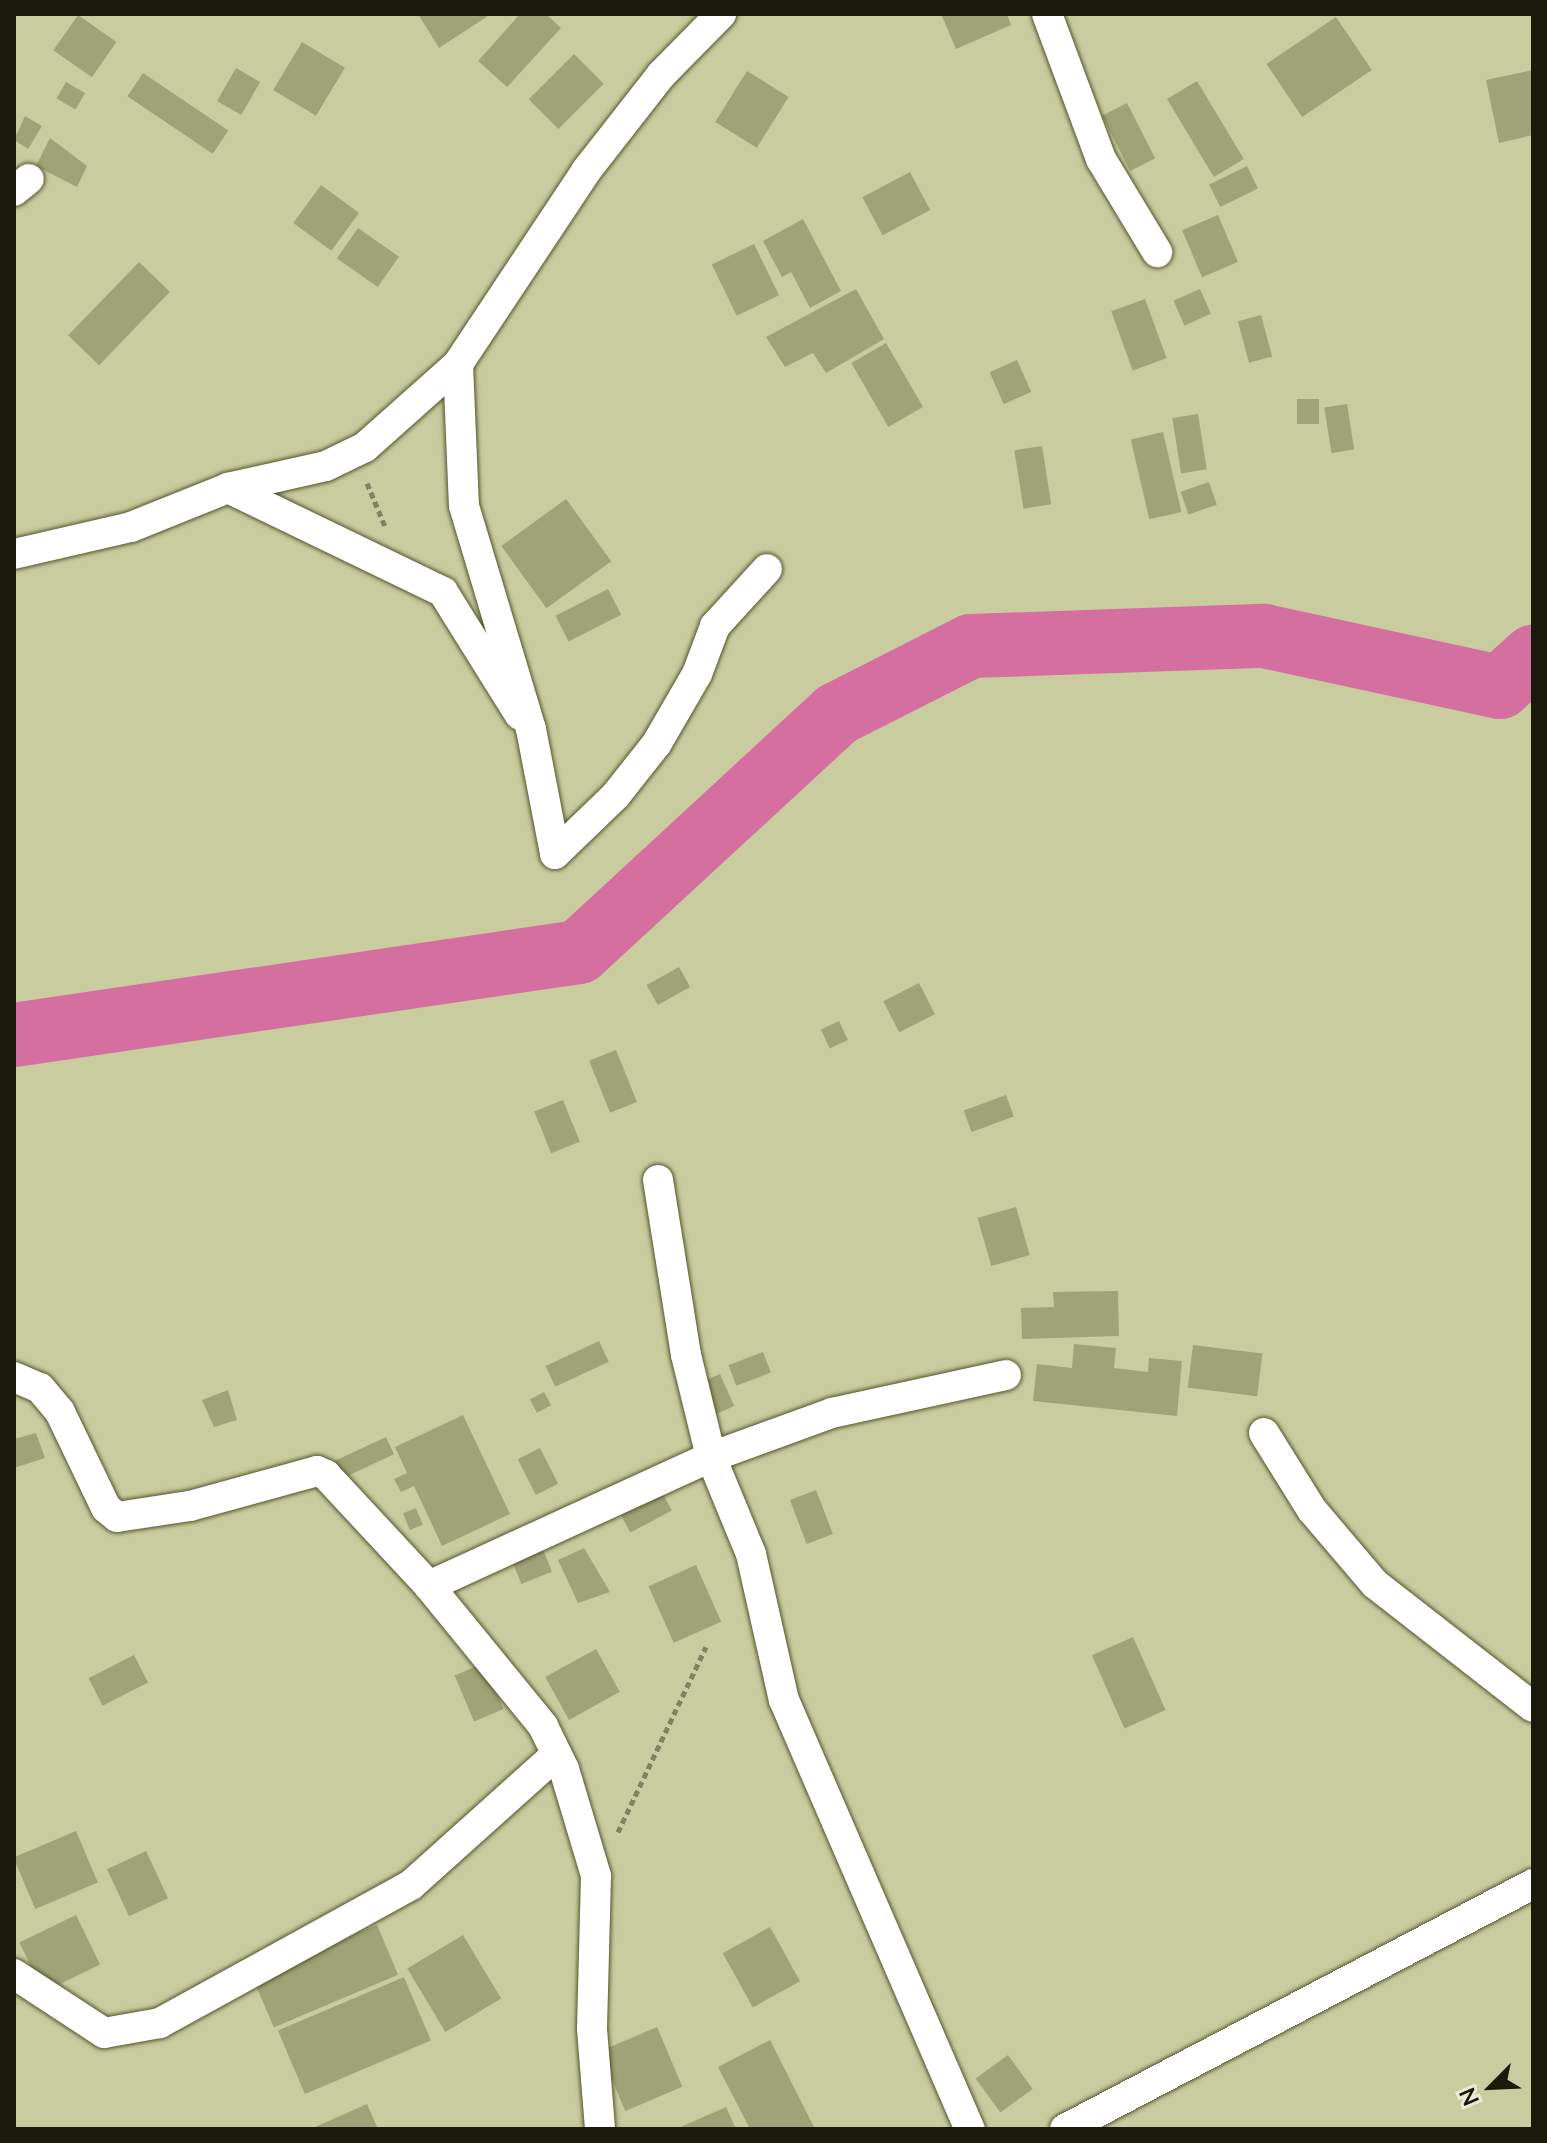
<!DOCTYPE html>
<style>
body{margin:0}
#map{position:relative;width:1547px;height:2143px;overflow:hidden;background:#c9cc9f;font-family:Lato,sans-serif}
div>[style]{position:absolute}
.river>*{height:64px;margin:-32px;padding:0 32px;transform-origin:32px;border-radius:32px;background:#d46f9f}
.building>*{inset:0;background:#a0a378;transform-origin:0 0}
.path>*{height:5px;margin-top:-2.5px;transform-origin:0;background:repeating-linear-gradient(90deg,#808261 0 6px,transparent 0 10px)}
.roads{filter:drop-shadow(0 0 2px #53552c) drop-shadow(0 0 2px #53552c)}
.minor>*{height:30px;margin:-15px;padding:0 15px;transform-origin:15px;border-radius:15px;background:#fff}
span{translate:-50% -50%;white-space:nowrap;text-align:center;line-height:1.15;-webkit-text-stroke:6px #e9ebd4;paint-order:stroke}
.frame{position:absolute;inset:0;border:16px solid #191a09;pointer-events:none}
.north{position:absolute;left:1451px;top:2047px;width:80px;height:80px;-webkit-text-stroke:6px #e9ebd4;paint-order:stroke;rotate:246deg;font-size:22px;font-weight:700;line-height:32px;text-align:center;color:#191a09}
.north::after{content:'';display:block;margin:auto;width:28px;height:36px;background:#191a09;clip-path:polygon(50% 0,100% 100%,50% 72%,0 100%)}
</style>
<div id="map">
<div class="river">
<div style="left:14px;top:1035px;width:571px;rotate:-8.36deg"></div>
<div style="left:579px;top:952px;width:351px;rotate:-42.7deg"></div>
<div style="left:837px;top:714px;width:150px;rotate:-26.9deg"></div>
<div style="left:971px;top:646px;width:293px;rotate:-2deg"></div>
<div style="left:1264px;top:636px;width:241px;rotate:12.2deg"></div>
<div style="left:1500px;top:687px;width:45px;rotate:-42.3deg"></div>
</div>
<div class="building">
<div style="clip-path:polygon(418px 14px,491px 14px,439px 48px)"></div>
<div style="clip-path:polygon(520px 14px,546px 14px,561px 28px,507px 87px,478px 61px)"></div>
<div style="clip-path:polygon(941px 14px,1007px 14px,1011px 25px,956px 49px)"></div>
<div style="left:78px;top:15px;width:47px;height:43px;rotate:35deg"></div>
<div style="left:1336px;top:17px;width:64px;height:84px;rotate:56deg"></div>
<div style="left:302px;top:42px;width:50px;height:56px;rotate:31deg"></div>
<div style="left:574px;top:54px;width:42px;height:64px;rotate:45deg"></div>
<div style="left:236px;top:68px;width:28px;height:38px;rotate:30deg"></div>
<div style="clip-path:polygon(1533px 70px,1533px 135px,1499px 143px,1486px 80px)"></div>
<div style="left:747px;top:71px;width:49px;height:60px;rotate:32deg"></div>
<div style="left:143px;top:73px;width:103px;height:28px;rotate:34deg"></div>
<div style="left:1197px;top:81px;width:91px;height:35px;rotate:59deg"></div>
<div style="left:66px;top:82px;width:22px;height:19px;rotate:30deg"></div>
<div style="left:1127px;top:103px;width:62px;height:28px;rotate:63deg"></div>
<div style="clip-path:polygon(25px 116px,42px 126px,28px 149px,14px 140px)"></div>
<div style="clip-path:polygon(50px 138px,87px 166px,77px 187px,36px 166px)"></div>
<div style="left:1247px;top:166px;width:25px;height:42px;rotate:64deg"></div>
<div style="left:910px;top:172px;width:43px;height:54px;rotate:62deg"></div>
<div style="left:321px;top:185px;width:47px;height:47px;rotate:36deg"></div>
<div style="left:1218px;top:215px;width:51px;height:39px;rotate:67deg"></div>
<div style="clip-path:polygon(803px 219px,841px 291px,810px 308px,791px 272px,782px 277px,763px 241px)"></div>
<div style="left:358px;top:228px;width:50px;height:37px;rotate:35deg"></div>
<div style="left:754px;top:244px;width:57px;height:47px;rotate:64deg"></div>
<div style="left:139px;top:262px;width:43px;height:102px;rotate:44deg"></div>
<div style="clip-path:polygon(856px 289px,884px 339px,826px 373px,813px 353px,785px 367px,766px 337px)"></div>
<div style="left:1200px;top:289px;width:27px;height:29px;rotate:66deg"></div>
<div style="left:1145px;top:299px;width:63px;height:36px;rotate:70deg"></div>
<div style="left:1261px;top:315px;width:43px;height:24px;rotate:75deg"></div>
<div style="left:886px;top:343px;width:74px;height:40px;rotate:60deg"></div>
<div style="left:1017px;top:360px;width:35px;height:30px;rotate:66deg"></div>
<div style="left:1297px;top:399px;width:22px;height:25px"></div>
<div style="left:1347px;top:404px;width:46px;height:23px;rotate:81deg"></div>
<div style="left:1198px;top:414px;width:56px;height:26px;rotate:81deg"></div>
<div style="left:1163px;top:432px;width:82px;height:33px;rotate:77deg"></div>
<div style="left:1042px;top:446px;width:59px;height:28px;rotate:81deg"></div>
<div style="left:1209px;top:482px;width:24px;height:30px;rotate:71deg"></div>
<div style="left:566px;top:499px;width:77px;height:80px;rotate:54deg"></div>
<div style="left:608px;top:589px;width:29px;height:59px;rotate:63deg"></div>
<div style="left:679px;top:967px;width:23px;height:37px;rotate:61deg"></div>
<div style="left:919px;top:983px;width:35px;height:40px;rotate:63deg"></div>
<div style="left:839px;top:1021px;width:21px;height:20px;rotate:65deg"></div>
<div style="left:616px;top:1050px;width:56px;height:29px;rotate:68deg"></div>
<div style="left:1006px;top:1095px;width:23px;height:45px;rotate:70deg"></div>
<div style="left:563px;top:1100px;width:45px;height:31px;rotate:68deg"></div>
<div style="left:1016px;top:1207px;width:50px;height:40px;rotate:74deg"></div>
<div style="clip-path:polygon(1118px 1291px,1119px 1336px,1022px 1339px,1021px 1308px,1054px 1307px,1053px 1292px)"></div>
<div style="left:599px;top:1341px;width:23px;height:59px;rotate:65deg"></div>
<div style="clip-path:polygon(1074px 1344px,1116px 1348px,1114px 1368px,1148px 1372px,1149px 1358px,1182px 1361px,1177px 1416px,1033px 1401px,1037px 1364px,1072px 1368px)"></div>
<div style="left:1193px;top:1345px;width:70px;height:43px;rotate:7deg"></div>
<div style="left:763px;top:1352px;width:22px;height:37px;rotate:69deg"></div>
<div style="left:720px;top:1374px;width:35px;height:23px;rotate:66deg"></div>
<div style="clip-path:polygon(228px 1390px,237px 1420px,214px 1427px,202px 1400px)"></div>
<div style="left:544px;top:1392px;width:15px;height:16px;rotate:62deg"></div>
<div style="clip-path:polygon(463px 1415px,510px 1514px,442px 1546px,414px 1486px,401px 1492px,394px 1479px,407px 1473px,395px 1447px)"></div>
<div style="clip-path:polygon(36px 1433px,45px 1458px,14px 1468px,14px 1439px)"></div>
<div style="left:386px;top:1437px;width:19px;height:58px;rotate:65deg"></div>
<div style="left:540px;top:1448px;width:40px;height:25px;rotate:63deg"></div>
<div style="left:816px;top:1490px;width:47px;height:28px;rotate:69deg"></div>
<div style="left:662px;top:1492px;width:21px;height:47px;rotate:62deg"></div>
<div style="left:416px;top:1508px;width:18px;height:14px;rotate:68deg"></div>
<div style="left:540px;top:1542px;width:32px;height:33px;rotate:68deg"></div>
<div style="clip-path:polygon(584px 1548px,610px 1592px,578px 1603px,558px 1560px)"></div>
<div style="left:696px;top:1565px;width:62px;height:52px;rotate:66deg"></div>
<div style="left:1133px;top:1637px;width:80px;height:45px;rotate:66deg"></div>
<div style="left:596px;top:1649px;width:49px;height:58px;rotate:61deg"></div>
<div style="left:134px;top:1655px;width:31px;height:51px;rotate:63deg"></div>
<div style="left:484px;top:1663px;width:50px;height:32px;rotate:67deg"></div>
<div style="left:76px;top:1831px;width:56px;height:68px;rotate:67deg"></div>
<div style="left:146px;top:1851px;width:52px;height:43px;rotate:65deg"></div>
<div style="left:76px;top:1915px;width:55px;height:63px;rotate:64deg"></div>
<div style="left:377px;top:1925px;width:54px;height:135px;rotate:67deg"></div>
<div style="left:770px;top:1927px;width:62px;height:54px;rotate:61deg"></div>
<div style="left:463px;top:1935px;width:74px;height:65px;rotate:59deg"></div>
<div style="left:404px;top:1977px;width:69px;height:137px;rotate:67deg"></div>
<div style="left:657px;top:2027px;width:65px;height:62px;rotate:67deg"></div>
<div style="clip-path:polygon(770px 2040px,814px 2127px,810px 2129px,750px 2129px,718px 2067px)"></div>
<div style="left:1008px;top:2055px;width:42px;height:40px;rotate:54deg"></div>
<div style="clip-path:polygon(367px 2104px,378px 2129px,316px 2129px,315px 2127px)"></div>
<div style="clip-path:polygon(726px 2107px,736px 2129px,676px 2129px)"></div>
</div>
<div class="path">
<div style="left:367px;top:483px;width:47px;rotate:67.3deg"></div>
<div style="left:618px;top:1832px;width:205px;rotate:-64.6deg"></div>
</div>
<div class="roads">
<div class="minor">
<div style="left:1047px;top:14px;width:155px;rotate:69.6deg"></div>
<div style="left:1101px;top:159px;width:109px;rotate:58.9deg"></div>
<div style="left:14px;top:191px;width:19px;rotate:-39deg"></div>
<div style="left:458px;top:364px;width:142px;rotate:87.6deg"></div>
<div style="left:464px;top:506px;width:233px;rotate:73.3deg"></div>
<div style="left:531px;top:729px;width:127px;rotate:79.1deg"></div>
<div style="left:228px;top:488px;width:239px;rotate:25.8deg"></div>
<div style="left:443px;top:592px;width:145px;rotate:58deg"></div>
<div style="left:14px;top:554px;width:120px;rotate:-13deg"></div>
<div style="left:131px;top:527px;width:105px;rotate:-21.9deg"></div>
<div style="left:228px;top:488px;width:100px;rotate:-12.7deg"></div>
<div style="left:326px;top:466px;width:43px;rotate:-26deg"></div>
<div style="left:365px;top:447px;width:125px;rotate:-41.7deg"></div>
<div style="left:458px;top:364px;width:232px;rotate:-56.4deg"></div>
<div style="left:586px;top:171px;width:122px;rotate:-52deg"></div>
<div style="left:661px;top:75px;width:86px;rotate:-45.5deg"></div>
<div style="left:555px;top:854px;width:85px;rotate:-44deg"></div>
<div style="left:616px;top:795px;width:66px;rotate:-51.7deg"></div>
<div style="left:657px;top:743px;width:80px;rotate:-59.9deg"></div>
<div style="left:697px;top:674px;width:51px;rotate:-69.4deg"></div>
<div style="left:715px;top:626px;width:77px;rotate:-47.6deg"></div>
<div style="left:658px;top:1180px;width:177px;rotate:80.9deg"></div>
<div style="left:686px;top:1355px;width:105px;rotate:76.2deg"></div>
<div style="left:711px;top:1457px;width:105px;rotate:67.6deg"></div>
<div style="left:751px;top:1554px;width:150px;rotate:77.3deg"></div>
<div style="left:784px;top:1700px;width:468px;rotate:66.6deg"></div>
<div style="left:14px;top:1377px;width:28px;rotate:23deg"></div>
<div style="left:40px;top:1388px;width:31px;rotate:50deg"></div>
<div style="left:60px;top:1412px;width:106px;rotate:64.4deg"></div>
<div style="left:106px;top:1508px;width:14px;rotate:39deg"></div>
<div style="left:117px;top:1517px;width:74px;rotate:-8.6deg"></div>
<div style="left:190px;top:1506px;width:132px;rotate:-15.4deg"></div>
<div style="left:317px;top:1471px;width:10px;rotate:24deg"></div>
<div style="left:326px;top:1475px;width:151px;rotate:47.1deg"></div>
<div style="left:429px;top:1586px;width:181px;rotate:50.8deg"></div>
<div style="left:543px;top:1726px;width:48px;rotate:64deg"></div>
<div style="left:564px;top:1769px;width:112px;rotate:73.3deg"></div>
<div style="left:596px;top:1876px;width:153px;rotate:91.5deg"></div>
<div style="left:592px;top:2029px;width:100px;rotate:85.4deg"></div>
<div style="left:1264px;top:1433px;width:91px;rotate:58.1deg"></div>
<div style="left:1312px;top:1510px;width:97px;rotate:49.6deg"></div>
<div style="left:1375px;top:1584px;width:200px;rotate:37.9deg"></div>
<div style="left:429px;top:1586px;width:310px;rotate:-24.6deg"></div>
<div style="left:711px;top:1457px;width:129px;rotate:-20deg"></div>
<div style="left:832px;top:1413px;width:178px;rotate:-12.3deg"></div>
<div style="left:14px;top:1974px;width:108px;rotate:33.2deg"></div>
<div style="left:104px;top:2033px;width:57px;rotate:-10.1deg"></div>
<div style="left:160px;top:2023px;width:286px;rotate:-28.8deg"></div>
<div style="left:411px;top:1885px;width:195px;rotate:-41.9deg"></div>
<div style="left:1065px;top:2129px;width:528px;rotate:-27.63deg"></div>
</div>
</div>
<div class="frame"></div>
<div class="north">N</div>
</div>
